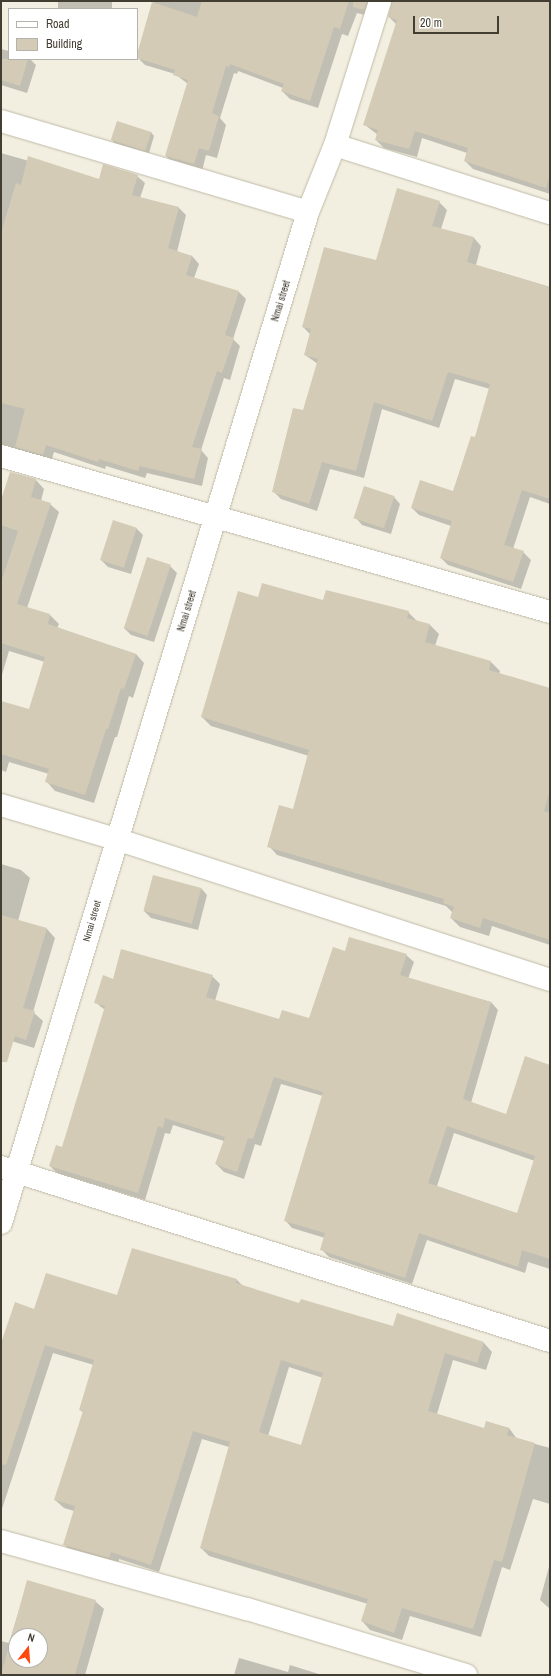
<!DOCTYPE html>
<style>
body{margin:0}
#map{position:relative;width:551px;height:1676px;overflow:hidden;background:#f2efe1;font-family:"Archivo Narrow",sans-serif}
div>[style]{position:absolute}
.shadow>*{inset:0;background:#0003;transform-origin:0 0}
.building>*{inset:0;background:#d3cbb6;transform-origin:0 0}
.roads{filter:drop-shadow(0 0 1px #c0baa6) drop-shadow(0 0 1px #c0baa6)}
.minor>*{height:22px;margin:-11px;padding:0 11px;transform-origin:11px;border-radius:11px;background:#fff}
span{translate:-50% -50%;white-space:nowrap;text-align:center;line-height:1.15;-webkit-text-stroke:3px #fff;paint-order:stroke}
.street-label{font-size:10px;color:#433e32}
.frame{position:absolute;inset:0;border:2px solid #433e32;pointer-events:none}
.legend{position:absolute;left:8px;top:8px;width:130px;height:52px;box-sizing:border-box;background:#fff;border:1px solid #b4b2ad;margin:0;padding:5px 7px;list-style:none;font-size:12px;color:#433e32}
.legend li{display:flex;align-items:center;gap:8px;height:20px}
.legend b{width:20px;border:1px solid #b4b2ad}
.north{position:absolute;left:8px;top:1628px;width:40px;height:40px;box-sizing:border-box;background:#fff;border:1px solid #b4b2ad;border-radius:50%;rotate:17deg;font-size:11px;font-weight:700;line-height:16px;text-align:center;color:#433e32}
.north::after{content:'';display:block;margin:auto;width:14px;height:18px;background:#ff490b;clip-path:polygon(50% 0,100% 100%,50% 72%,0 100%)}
.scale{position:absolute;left:413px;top:16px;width:86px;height:18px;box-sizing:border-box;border:2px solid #433e32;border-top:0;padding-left:5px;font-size:12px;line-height:14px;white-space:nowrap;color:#433e32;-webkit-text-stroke:3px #fff;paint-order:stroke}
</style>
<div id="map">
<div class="shadow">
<div style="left:58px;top:1px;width:54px;height:8px"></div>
<div style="clip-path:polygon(154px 1px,380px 1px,372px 17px,357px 13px,348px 36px,342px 34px,318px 108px,290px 99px,282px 91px,283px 88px,238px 71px,237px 74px,234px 73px,220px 118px,226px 125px,217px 158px,206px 155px,202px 171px,173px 163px,166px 156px,188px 84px,175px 74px,145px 65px,137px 57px)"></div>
<div style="clip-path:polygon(392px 1px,550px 1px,550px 194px,473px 169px,465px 161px,467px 153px,422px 138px,417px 157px,384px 148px,376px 140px,378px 135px,365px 125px,396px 24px,389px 17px)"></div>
<div style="clip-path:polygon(1px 49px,9px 51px,9px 59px,30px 59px,36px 65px,27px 93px,1px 85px)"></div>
<div style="clip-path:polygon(151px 132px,154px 136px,149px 153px,115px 144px,112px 140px)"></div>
<div style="clip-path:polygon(1px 153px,99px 181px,137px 176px,145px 183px,140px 198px,179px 208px,186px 215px,177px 252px,192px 256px,199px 264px,194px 278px,239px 292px,246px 299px,233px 339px,240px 346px,230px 380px,224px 378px,201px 450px,208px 458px,202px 486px,147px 473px,145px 478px,106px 466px,105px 469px,54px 452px,51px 462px,1px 451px)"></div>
<div style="clip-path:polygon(439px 202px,447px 210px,441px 229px,474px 238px,481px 246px,476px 265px,550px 287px,550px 504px,530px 497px,513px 549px,523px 552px,531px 560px,521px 589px,448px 565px,441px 558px,451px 526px,419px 515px,412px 508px,454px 493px,475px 438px,490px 389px,455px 379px,439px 428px,382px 409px,364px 478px,330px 469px,317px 511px,281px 499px,274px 492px,304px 412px,318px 364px,305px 355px,310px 334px,303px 327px)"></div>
<div style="clip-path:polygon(36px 480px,44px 489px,41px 501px,50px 504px,59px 512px,27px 608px,50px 615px,59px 624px,57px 628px,136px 654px,144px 663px,133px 698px,129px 696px,117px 737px,115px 737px,94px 803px,55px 791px,47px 782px,49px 774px,9px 762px,6px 772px,1px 770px,1px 702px,30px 710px,45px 662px,9px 651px,1px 678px,1px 503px)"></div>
<div style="clip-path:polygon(394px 497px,400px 504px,391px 534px,362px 525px,356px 518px)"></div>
<div style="clip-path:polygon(136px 528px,143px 535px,131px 574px,108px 567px,101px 560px)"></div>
<div style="clip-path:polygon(170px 566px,177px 573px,154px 642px,131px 635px,124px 628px)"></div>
<div style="clip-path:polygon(259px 598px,324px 602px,408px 612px,417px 621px,430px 625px,439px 634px,435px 646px,491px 662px,500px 671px,499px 674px,550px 689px,550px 945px,492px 926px,489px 936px,460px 927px,451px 918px,452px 912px,446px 906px,277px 855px,269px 846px,294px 810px,309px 756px,211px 726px,202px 717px)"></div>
<div style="clip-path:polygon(1px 864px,21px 870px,30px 878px,18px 921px,47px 929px,55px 938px,33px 1012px,43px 1021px,34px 1048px,8px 1040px,1px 1044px)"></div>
<div style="clip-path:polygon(201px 888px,207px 895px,198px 930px,151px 918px,144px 911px)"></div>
<div style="clip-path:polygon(evenodd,346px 952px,406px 955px,414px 962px,408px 979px,491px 1002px,498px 1010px,471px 1103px,507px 1115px,550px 1066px,550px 1269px,528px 1262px,525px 1273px,427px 1240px,412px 1284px,329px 1257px,321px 1249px,325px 1238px,292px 1228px,285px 1220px,323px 1096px,281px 1084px,261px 1146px,255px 1144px,244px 1179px,224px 1172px,216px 1164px,224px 1141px,173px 1125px,170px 1134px,165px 1133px,145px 1200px,57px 1173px,50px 1166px,63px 1148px,105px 1010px,95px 1002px,114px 980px,212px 976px,220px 984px,215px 1001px,280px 1021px,310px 1019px,346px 952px,454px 1133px,535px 1161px,518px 1214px,437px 1186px,454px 1133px)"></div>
<div style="clip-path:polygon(evenodd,133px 1249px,237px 1280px,244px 1287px,300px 1304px,394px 1327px,484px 1343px,492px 1352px,486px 1370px,453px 1360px,437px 1414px,485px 1429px,487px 1422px,509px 1428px,517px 1439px,550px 1448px,550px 1504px,533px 1499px,510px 1570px,502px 1567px,481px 1637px,410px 1616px,402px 1640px,370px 1630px,362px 1621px,368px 1604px,209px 1556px,201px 1548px,229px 1447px,202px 1439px,159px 1572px,119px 1559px,118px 1566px,72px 1553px,64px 1544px,74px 1511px,64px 1508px,55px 1500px,84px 1413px,80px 1410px,94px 1365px,53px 1353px,1px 1512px,1px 1356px,35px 1310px,118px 1296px,133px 1249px,289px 1367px,323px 1378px,302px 1446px,268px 1436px,289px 1367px)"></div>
<div style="clip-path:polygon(550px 1563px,550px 1609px,540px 1600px)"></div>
<div style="clip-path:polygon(evenodd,28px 1581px,95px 1601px,104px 1609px,85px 1675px,1px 1675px,1px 1641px,9px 1643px,28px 1581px,16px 1636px,40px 1636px,40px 1660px,16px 1660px,16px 1636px)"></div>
<div style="clip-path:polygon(239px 1658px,288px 1672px,290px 1665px,322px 1675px,234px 1675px)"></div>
</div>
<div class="building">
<div style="clip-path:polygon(202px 1px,349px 1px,340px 29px,334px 27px,310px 101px,281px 91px,284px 84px,230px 64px,229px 67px,226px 66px,212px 113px,219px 116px,209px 151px,199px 148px,194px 164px,165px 156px,188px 80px,173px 75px,175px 70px,137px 58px,137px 54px,152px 2px,197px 17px)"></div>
<div style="clip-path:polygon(353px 1px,367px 1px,364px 10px,353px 7px)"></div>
<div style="clip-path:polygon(392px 1px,550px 1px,550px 175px,546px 188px,464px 161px,468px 148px,415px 131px,409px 149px,375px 140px,378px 130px,363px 125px,397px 20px,388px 17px)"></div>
<div style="clip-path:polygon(1px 59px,28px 59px,20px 86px,1px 80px)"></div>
<div style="left:117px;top:121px;width:36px;height:20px;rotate:18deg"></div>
<div style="clip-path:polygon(28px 156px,99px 179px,103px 164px,138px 175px,132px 195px,179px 207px,168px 248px,192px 256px,186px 275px,239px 291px,225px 335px,234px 338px,222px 373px,217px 371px,192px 447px,202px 449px,194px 479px,140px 466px,138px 471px,99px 459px,98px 462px,46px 445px,43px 455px,15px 447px,25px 409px,1px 403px,1px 233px,16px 183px,21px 185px)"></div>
<div style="clip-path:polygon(397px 188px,440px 201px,432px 226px,474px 237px,467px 262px,550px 287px,550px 499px,522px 490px,504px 545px,524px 551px,513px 582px,440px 558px,452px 521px,411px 508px,420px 480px,453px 491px,471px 436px,475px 437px,490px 384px,448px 372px,432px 421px,374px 402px,356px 471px,322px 462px,309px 504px,272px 492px,293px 408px,303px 410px,318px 359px,304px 355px,311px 329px,302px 327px,324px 247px,376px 260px)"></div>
<div style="clip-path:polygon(10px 472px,36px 479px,31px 497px,51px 503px,17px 604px,50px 614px,48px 624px,136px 654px,124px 689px,121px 688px,108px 729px,106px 729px,85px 795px,45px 782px,49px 769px,1px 754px,1px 701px,29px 709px,45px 657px,1px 643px,1px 582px,18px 531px,1px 525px,1px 500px)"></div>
<div style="left:364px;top:486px;width:32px;height:34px;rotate:18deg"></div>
<div style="left:113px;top:520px;width:25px;height:42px;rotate:18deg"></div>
<div style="left:147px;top:557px;width:25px;height:75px;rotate:18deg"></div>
<div style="clip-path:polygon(262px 583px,323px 600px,326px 590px,409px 611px,407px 618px,430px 624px,425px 642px,491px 661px,489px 670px,550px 688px,550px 790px,544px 811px,550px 813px,550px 940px,483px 918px,480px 928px,450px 918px,454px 907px,443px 903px,444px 899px,267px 847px,279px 805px,293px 809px,309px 750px,201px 717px,238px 591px,258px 597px)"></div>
<div style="left:153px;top:875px;width:50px;height:37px;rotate:15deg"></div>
<div style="clip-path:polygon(1px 915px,47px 928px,23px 1008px,35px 1011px,26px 1040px,15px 1036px,7px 1062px,1px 1062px)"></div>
<div style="clip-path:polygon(evenodd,349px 937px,407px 954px,400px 975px,491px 1002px,463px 1099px,506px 1114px,525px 1056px,550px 1065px,550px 1259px,522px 1250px,518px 1267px,419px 1233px,405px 1278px,320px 1250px,325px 1233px,284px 1221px,323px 1092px,274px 1077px,253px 1139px,248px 1138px,237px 1172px,215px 1164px,225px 1137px,165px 1118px,163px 1128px,158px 1126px,138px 1193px,49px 1166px,56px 1145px,62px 1147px,105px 1006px,94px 1003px,103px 975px,113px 979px,121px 949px,213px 975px,206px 997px,279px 1019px,282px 1010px,309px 1018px,333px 947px,345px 951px,349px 937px,447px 1126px,535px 1156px,517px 1213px,428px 1183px,447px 1126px)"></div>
<div style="clip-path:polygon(evenodd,132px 1248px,237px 1279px,236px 1283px,299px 1303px,301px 1299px,393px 1326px,397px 1313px,484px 1342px,477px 1363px,445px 1353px,428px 1411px,484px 1428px,486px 1421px,509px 1428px,507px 1435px,535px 1443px,502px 1562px,494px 1560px,473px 1629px,402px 1608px,394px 1633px,361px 1621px,368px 1599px,200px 1548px,230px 1442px,193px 1431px,151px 1565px,111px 1552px,109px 1558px,63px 1545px,75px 1506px,54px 1500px,83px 1411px,79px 1410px,94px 1360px,45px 1345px,6px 1465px,1px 1464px,1px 1343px,15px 1302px,34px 1309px,46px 1273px,117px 1295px,132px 1248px,281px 1360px,323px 1373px,301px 1445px,259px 1432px,281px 1360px)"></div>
<div style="clip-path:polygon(evenodd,27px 1580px,96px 1600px,75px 1675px,1px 1675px,27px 1580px,16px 1636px,40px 1636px,40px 1660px,16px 1660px,16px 1636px)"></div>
</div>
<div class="roads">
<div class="minor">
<div style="left:1px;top:121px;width:320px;rotate:16.5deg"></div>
<div style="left:335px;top:145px;width:225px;rotate:17.6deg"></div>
<div style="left:1px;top:456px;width:571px;rotate:15.86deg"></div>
<div style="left:1px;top:805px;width:120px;rotate:16.5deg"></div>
<div style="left:116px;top:839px;width:456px;rotate:18deg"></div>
<div style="left:1px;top:1167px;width:576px;rotate:17.59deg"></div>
<div style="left:1px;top:1223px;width:1057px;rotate:-73.11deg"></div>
<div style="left:308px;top:212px;width:72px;rotate:-68.1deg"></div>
<div style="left:335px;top:145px;width:151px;rotate:-72.6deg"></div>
<div style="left:1px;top:1541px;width:255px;rotate:15.5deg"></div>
<div style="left:247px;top:1609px;width:229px;rotate:16.8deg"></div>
</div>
</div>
<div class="street-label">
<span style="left:281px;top:301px;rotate:-73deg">Nmai street</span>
<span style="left:187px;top:611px;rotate:-73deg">Nmai street</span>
<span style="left:92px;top:921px;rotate:-74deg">Nmai street</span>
</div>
<div class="frame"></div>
<ul class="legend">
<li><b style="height:5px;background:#fff"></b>Road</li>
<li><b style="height:11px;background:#d3cbb6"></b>Building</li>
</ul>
<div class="north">N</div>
<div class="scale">20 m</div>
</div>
